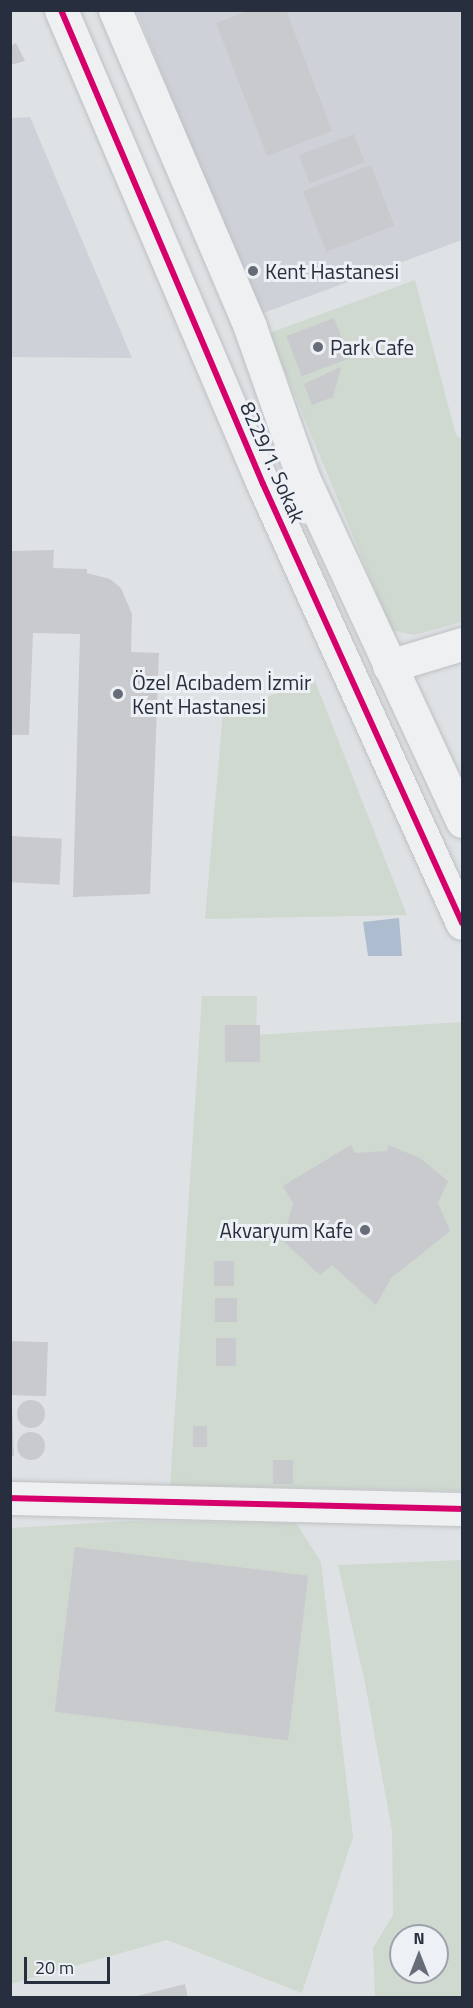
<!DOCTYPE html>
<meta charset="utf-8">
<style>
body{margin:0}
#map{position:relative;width:473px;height:2008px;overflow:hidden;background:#dfe2e5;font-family:"Titillium Web",sans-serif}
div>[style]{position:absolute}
.built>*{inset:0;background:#ced1d8}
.green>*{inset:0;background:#cfd9d0}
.water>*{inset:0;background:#aebccf}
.building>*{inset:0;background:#c8cacd;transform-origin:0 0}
.round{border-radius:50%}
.roads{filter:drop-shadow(0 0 2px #bec0c3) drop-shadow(0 0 2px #bec0c3)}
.minor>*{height:33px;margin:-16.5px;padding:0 16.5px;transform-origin:16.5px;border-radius:16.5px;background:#eff0f1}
.cycleway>*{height:6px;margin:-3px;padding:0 3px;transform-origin:3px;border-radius:3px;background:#d6006c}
.dots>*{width:16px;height:16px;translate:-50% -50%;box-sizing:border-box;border:3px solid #edf0f5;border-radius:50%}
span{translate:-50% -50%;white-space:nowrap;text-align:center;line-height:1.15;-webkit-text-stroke:6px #edf0f5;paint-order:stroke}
.poi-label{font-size:21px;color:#272e3d}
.left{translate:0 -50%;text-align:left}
.right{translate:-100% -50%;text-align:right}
.street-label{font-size:21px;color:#272e3d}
.frame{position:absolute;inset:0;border:12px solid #272e3d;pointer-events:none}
.north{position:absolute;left:389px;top:1924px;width:60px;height:60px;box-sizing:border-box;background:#edf0f5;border:2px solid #9ea2ab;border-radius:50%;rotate:0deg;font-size:16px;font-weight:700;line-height:24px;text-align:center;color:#272e3d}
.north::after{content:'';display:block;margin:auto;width:21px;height:27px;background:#676d78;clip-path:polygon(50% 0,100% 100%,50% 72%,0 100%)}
.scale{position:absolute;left:24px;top:1957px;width:86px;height:27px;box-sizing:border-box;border:3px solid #272e3d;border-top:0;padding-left:8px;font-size:18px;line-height:21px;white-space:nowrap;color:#272e3d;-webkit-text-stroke:4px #edf0f5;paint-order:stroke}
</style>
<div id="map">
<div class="built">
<div style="clip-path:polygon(137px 11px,462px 11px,462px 240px,258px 315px)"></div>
<div style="clip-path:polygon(30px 117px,132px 358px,11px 357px,11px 118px)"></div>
</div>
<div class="green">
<div style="clip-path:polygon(415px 280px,456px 435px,462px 439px,462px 622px,414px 635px,392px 630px,269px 333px)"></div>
<div style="clip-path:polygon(315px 681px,407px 915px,205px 919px,223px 711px)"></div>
<div style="clip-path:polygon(202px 996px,257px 996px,256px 1035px,462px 1022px,462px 1491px,170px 1485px)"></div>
<div style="clip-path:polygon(127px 1521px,296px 1523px,321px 1562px,353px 1837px,302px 1993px,167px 1940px,11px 1984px,11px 1528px)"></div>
<div style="clip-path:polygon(evenodd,462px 1560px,462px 1997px,375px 1997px,373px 1948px,393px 1915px,392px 1831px,365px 1683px,338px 1565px,462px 1560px,401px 1936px,437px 1936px,437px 1972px,401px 1972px,401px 1936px)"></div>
</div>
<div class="water">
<div style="clip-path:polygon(399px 918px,402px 956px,368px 956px,363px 922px)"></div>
</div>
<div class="building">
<div style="clip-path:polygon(251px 10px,286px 10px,332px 131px,267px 156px,216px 23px)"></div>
<div style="clip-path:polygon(16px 43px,25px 61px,10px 65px,10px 46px)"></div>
<div style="left:354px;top:134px;width:30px;height:59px;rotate:69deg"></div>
<div style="left:371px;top:165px;width:65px;height:73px;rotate:69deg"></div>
<div style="left:334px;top:318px;width:43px;height:51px;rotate:69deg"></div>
<div style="clip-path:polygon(341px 367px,333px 397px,312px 405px,304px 384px)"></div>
<div style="clip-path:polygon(54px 550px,53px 568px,87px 569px,87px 573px,110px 579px,121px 588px,132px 614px,131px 652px,159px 653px,150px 894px,73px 897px,80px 634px,33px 633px,29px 735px,10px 735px,10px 551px)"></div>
<div style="left:10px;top:836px;width:52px;height:46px;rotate:3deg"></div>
<div style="left:225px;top:1025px;width:35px;height:37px"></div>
<div style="clip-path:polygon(351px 1145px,355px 1153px,387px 1151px,388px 1145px,420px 1158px,448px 1181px,438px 1203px,450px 1231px,391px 1278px,376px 1305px,332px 1265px,320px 1275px,283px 1241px,293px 1203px,283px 1186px)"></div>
<div style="left:214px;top:1261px;width:20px;height:25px"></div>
<div style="left:215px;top:1298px;width:22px;height:24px"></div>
<div style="left:216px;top:1338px;width:20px;height:28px"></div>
<div style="left:10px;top:1341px;width:38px;height:54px;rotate:2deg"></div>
<div class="round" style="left:17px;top:1400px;width:28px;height:28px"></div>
<div style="clip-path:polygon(10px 1408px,12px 1408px,14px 1456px,10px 1456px)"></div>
<div style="left:193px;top:1426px;width:14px;height:21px"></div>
<div class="round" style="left:17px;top:1432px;width:28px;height:28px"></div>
<div style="left:273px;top:1460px;width:20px;height:24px"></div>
<div style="left:75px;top:1547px;width:235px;height:166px;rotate:7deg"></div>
<div style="clip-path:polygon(185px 1984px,188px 1998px,134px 1998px,133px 1997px)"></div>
</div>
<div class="roads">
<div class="minor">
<div style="left:61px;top:10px;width:515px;rotate:66.92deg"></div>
<div style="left:263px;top:484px;width:482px;rotate:65.6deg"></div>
<div style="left:115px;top:10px;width:345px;rotate:66.9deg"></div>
<div style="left:250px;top:327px;width:162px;rotate:70.6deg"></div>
<div style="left:304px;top:480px;width:376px;rotate:65.1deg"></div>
<div style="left:389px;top:666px;width:76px;rotate:-16.8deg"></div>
<div style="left:10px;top:1498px;width:452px;rotate:1.4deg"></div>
</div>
</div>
<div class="cycleway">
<div style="left:61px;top:10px;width:515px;rotate:66.92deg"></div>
<div style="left:263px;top:484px;width:482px;rotate:65.6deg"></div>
<div style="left:10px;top:1498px;width:452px;rotate:1.4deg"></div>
</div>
<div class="dots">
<div style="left:253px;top:271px;background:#676d78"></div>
<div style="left:318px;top:347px;background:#676d78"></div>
<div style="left:118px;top:694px;background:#676d78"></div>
<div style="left:365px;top:1230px;background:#676d78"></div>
</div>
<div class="poi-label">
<span class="left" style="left:265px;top:271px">Kent Hastanesi</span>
<span class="left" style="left:330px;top:347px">Park Cafe</span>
<span class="left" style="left:132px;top:694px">Özel Acıbadem İzmir<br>Kent Hastanesi</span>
<span class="right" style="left:353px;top:1230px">Akvaryum Kafe</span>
</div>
<div class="street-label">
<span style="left:273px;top:462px;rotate:66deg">8229/1. Sokak</span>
</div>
<div class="frame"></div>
<div class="north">N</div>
<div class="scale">20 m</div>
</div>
